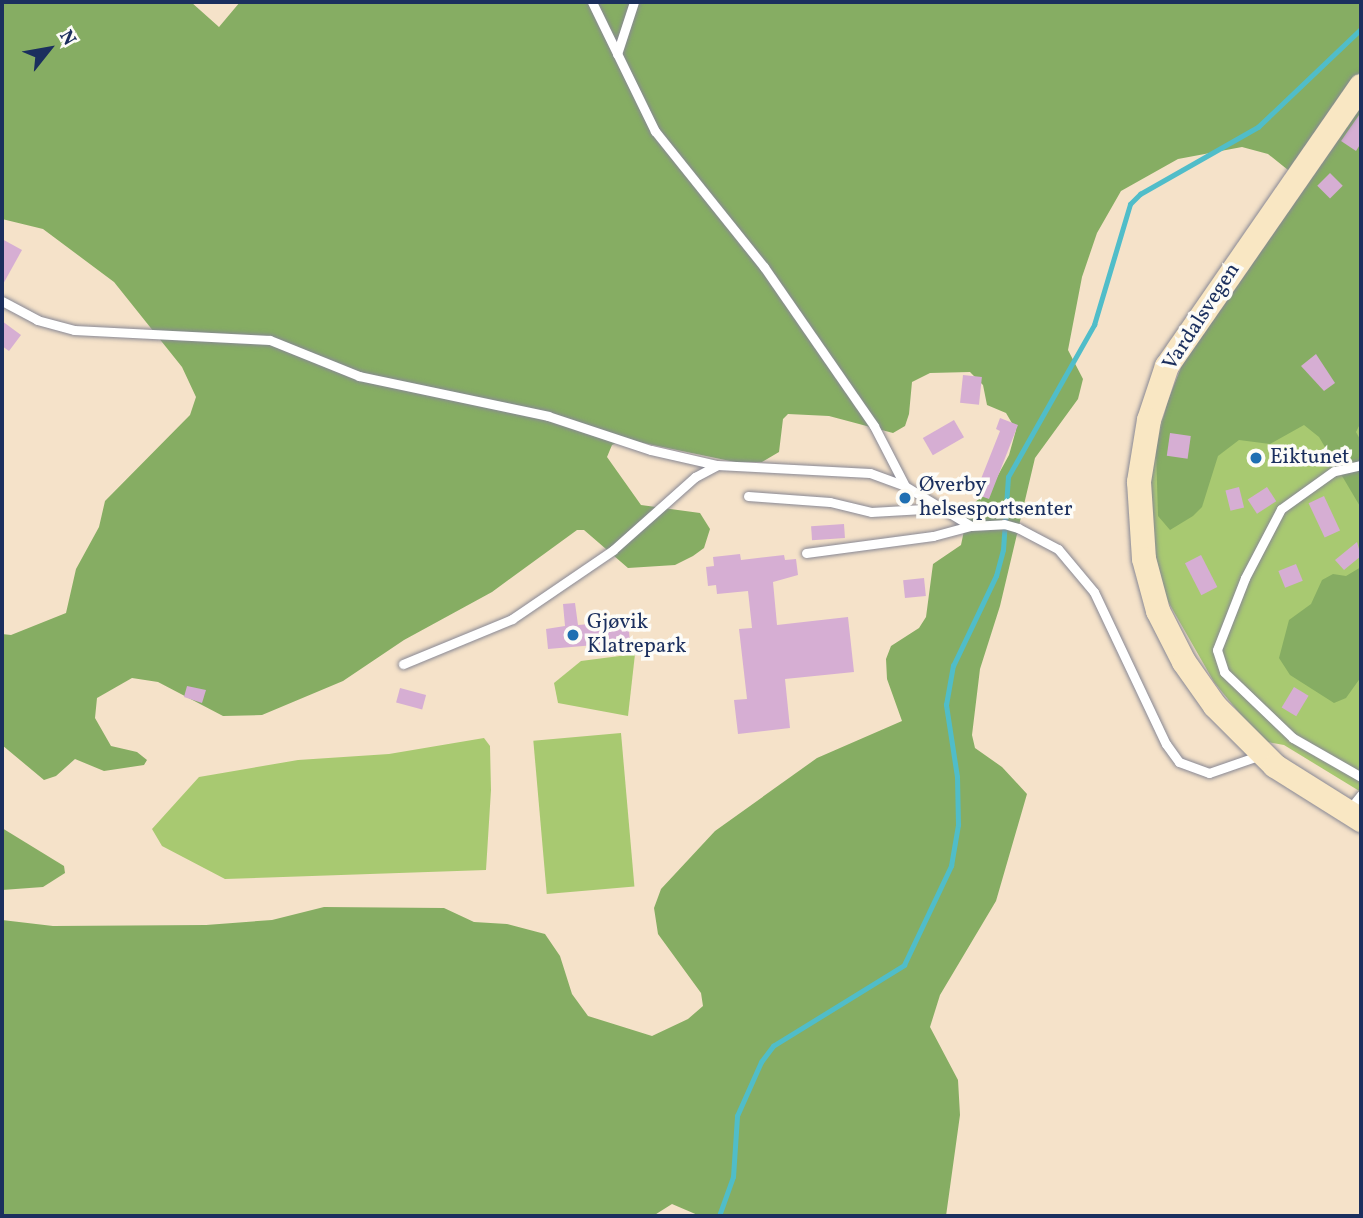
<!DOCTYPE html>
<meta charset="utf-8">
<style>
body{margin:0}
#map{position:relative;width:1363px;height:1218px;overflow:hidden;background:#f5e2c9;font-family:Vollkorn,serif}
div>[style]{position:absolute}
.green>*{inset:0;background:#a8c971;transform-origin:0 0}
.forest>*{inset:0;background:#86ad63}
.stream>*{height:4.5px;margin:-2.25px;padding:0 2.25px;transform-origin:2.25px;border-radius:2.25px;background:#50bdc9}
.building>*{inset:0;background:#d6aed3;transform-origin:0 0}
.roads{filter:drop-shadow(0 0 2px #888894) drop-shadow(0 0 2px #888894)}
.service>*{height:9px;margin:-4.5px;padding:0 4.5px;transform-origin:4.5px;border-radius:4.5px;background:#fff}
.secondary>*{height:24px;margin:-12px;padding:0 12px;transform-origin:12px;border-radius:12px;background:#f9e7c3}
.dots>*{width:19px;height:19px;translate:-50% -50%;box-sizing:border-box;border:4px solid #fdfcf7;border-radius:50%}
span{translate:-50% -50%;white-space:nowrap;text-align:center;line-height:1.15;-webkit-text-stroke:7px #fdfcf7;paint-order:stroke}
.street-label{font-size:21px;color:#1b2f5e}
.poi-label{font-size:21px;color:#1b2f5e}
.left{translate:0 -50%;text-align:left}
.frame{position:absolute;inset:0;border:4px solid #1b2f5e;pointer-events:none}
.north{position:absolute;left:14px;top:14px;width:70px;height:70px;-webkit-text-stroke:5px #fdfcf7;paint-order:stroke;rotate:59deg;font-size:19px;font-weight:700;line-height:28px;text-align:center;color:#1b2f5e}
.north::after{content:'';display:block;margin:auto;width:24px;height:32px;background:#1b2f5e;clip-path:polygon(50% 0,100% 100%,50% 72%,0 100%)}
</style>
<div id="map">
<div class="green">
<div style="clip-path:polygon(1361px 111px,1361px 792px,1284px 745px,1262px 741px,1214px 682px,1166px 598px,1150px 533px,1148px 482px,1155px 435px,1205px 325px)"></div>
<div style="clip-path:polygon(635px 654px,628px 716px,558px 703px,554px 683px,581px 661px)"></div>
<div style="left:621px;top:733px;width:154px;height:88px;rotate:85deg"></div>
<div style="clip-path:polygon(484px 738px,490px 746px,491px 790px,486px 870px,225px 879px,162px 846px,152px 829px,199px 777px,298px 760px,389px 754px)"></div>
</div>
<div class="forest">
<div style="clip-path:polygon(2px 2px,191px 2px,219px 27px,240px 2px,1361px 2px,1361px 422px,1356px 432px,1361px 441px,1361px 508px,1319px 437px,1304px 425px,1270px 444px,1239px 440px,1218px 456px,1202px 507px,1193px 516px,1170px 530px,1158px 516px,1156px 449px,1167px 403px,1189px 347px,1293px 174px,1268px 154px,1242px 147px,1178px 159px,1121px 191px,1097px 233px,1082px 277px,1068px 350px,1083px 379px,1078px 399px,1035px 458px,1000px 606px,980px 669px,972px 735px,975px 748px,1002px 767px,1027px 794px,996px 901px,940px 995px,930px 1027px,958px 1080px,960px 1115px,946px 1216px,700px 1216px,672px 1204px,653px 1216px,2px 1216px,2px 920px,53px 926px,206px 925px,272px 920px,324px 907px,444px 908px,474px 922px,507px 924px,545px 934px,560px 956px,572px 994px,588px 1016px,652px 1036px,688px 1019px,703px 1006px,701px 993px,658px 934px,654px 908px,661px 889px,715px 831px,817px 758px,902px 721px,887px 679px,886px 659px,891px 646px,919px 628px,926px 617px,933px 564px,961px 545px,969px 507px,990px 490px,1009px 455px,1016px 430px,1006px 413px,987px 405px,983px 385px,970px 372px,930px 373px,912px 382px,909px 414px,905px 426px,893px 433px,829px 416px,788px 414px,783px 419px,779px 452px,762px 462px,735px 462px,624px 439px,612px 445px,607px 457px,641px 505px,700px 513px,710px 529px,704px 548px,693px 556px,675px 565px,628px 568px,584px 530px,577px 530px,492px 592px,404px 640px,343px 681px,262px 715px,223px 716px,158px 682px,132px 678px,97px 698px,95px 718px,111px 746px,137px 752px,147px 760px,144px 765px,104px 771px,75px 759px,56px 776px,44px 780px,2px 745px,2px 634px,11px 635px,66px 613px,76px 569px,99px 527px,105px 501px,190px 415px,196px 397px,182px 367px,114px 282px,43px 229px,2px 219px)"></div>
<div style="clip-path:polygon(1361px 567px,1361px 677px,1346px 698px,1334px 703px,1290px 675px,1279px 658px,1289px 620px,1311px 604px,1322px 580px,1333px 574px,1346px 576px)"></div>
<div style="clip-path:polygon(2px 828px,64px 866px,65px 873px,43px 887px,2px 890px)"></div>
</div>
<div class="stream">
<div style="left:719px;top:1216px;width:41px;rotate:-70.3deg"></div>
<div style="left:733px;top:1177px;width:61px;rotate:-86.2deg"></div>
<div style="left:737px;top:1116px;width:59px;rotate:-66deg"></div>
<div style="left:761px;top:1062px;width:20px;rotate:-53deg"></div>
<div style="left:773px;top:1046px;width:154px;rotate:-31.7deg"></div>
<div style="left:904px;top:965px;width:110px;rotate:-64.6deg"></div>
<div style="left:951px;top:866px;width:42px;rotate:-80.3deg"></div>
<div style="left:958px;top:825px;width:48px;rotate:-91.2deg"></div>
<div style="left:957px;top:777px;width:73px;rotate:-98.7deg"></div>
<div style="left:946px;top:705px;width:40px;rotate:-80deg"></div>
<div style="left:953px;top:666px;width:100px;rotate:-64.5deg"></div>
<div style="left:996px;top:576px;width:27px;rotate:-75deg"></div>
<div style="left:1003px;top:550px;width:73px;rotate:-86.1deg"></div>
<div style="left:1008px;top:477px;width:175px;rotate:-60.5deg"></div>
<div style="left:1094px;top:325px;width:126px;rotate:-73.4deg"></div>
<div style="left:1130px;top:204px;width:14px;rotate:-45deg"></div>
<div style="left:1140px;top:194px;width:136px;rotate:-29.6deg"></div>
<div style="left:1258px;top:127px;width:142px;rotate:-43.6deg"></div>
</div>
<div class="building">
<div style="clip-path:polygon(1361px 112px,1361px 143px,1356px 151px,1341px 141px)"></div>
<div style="left:1330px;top:173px;width:18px;height:18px;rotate:45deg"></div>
<div style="clip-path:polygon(2px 239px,22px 250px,2px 286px)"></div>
<div style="clip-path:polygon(2px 321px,21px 335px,9px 351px,2px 346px)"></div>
<div style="clip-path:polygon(1316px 354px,1335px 383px,1324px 391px,1301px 366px)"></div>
<div style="left:963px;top:375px;width:19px;height:28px;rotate:6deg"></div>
<div style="clip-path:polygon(1000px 418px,1018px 425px,989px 499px,975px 494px,1000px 431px,996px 429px)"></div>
<div style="left:954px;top:420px;width:20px;height:36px;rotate:60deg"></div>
<div style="left:1170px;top:433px;width:21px;height:23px;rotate:8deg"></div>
<div style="left:1239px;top:487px;width:21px;height:14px;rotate:76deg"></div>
<div style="left:1267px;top:487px;width:17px;height:23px;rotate:57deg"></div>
<div style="left:1324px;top:496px;width:38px;height:17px;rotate:65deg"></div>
<div style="left:844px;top:524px;width:14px;height:33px;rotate:86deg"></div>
<div style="clip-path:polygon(1357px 542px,1361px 556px,1344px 570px,1335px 560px)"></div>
<div style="clip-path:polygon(740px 554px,741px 560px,784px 555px,785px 560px,796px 559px,798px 575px,773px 582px,777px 625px,848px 617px,854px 672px,785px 679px,790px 728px,738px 734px,734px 700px,747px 699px,739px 629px,752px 628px,748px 591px,717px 594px,716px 585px,708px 586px,706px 567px,714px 566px,713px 557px)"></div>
<div style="left:1201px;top:555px;width:36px;height:18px;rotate:63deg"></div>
<div style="left:1296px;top:564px;width:18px;height:19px;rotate:68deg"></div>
<div style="left:924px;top:578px;width:18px;height:21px;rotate:84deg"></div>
<div style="clip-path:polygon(575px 603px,578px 625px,628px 621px,630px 642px,548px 649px,546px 629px,565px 626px,563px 604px)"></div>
<div style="clip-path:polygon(187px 686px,206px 690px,202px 703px,184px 697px)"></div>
<div style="left:1294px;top:687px;width:17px;height:24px;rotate:31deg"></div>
<div style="left:400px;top:688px;width:27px;height:15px;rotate:15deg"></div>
</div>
<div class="roads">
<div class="service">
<div style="left:592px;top:2px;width:144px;rotate:64deg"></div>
<div style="left:655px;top:131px;width:174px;rotate:51.3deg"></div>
<div style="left:764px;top:267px;width:193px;rotate:55.3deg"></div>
<div style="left:874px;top:426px;width:68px;rotate:62.7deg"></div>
<div style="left:905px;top:486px;width:77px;rotate:31.2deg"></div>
<div style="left:617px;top:54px;width:55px;rotate:-71.9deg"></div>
<div style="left:2px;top:301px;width:40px;rotate:28deg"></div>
<div style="left:37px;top:320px;width:38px;rotate:15deg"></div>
<div style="left:74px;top:330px;width:196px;rotate:2.9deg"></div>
<div style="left:270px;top:340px;width:96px;rotate:22deg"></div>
<div style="left:359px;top:376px;width:193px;rotate:11.9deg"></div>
<div style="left:548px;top:416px;width:108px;rotate:18.3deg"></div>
<div style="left:651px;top:450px;width:68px;rotate:12.8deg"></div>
<div style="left:717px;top:465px;width:153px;rotate:3deg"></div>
<div style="left:870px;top:473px;width:37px;rotate:20deg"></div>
<div style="left:1361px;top:465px;width:28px;rotate:167deg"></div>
<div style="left:1334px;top:471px;width:65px;rotate:144.4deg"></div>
<div style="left:1281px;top:509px;width:78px;rotate:117.6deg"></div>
<div style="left:1245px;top:578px;width:77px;rotate:111.3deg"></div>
<div style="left:1217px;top:650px;width:23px;rotate:72deg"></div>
<div style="left:1224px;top:672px;width:95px;rotate:43.7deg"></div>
<div style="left:1293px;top:738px;width:78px;rotate:29.8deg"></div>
<div style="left:748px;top:496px;width:82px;rotate:4.2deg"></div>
<div style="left:830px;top:502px;width:42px;rotate:13.7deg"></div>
<div style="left:871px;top:512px;width:70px;rotate:-3.3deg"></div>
<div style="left:806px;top:553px;width:128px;rotate:-7.6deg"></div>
<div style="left:933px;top:536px;width:39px;rotate:-15deg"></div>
<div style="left:971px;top:526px;width:33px;rotate:-3deg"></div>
<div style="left:1004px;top:524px;width:15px;rotate:16deg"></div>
<div style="left:1018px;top:528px;width:45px;rotate:27.7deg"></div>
<div style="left:1058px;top:549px;width:56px;rotate:50.1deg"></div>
<div style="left:1094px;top:592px;width:168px;rotate:64.7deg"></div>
<div style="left:1166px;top:744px;width:22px;rotate:54deg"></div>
<div style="left:1179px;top:762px;width:32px;rotate:20deg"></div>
<div style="left:1209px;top:773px;width:55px;rotate:-19.1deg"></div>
<div style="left:403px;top:664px;width:118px;rotate:-22.4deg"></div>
<div style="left:512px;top:619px;width:122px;rotate:-34.3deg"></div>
<div style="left:613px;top:550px;width:110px;rotate:-41.7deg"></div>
<div style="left:695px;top:477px;width:24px;rotate:-28deg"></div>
<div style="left:1348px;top:811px;width:21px;rotate:-51deg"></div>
</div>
<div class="secondary">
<div style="left:1361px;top:86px;width:341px;rotate:124.7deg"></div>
<div style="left:1167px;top:366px;width:57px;rotate:108.4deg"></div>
<div style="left:1149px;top:420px;width:63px;rotate:99.2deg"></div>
<div style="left:1139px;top:482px;width:77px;rotate:86.3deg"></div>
<div style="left:1144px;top:559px;width:54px;rotate:74.9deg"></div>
<div style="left:1158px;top:611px;width:57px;rotate:63deg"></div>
<div style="left:1184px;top:662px;width:54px;rotate:54.8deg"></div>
<div style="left:1215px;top:706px;width:85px;rotate:45deg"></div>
<div style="left:1275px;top:766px;width:102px;rotate:32.1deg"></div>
</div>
</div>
<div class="dots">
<div style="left:1256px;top:458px;background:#1f6fb2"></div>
<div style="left:905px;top:498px;background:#1f6fb2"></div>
<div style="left:573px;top:635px;background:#1f6fb2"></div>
</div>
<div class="street-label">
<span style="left:1202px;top:317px;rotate:-57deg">Vardalsvegen</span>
</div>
<div class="poi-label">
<span class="left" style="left:1270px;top:458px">Eiktunet</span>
<span class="left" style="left:919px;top:498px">Øverby<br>helsesportsenter</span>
<span class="left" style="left:587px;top:635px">Gjøvik<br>Klatrepark</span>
</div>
<div class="frame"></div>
<div class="north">N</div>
</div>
